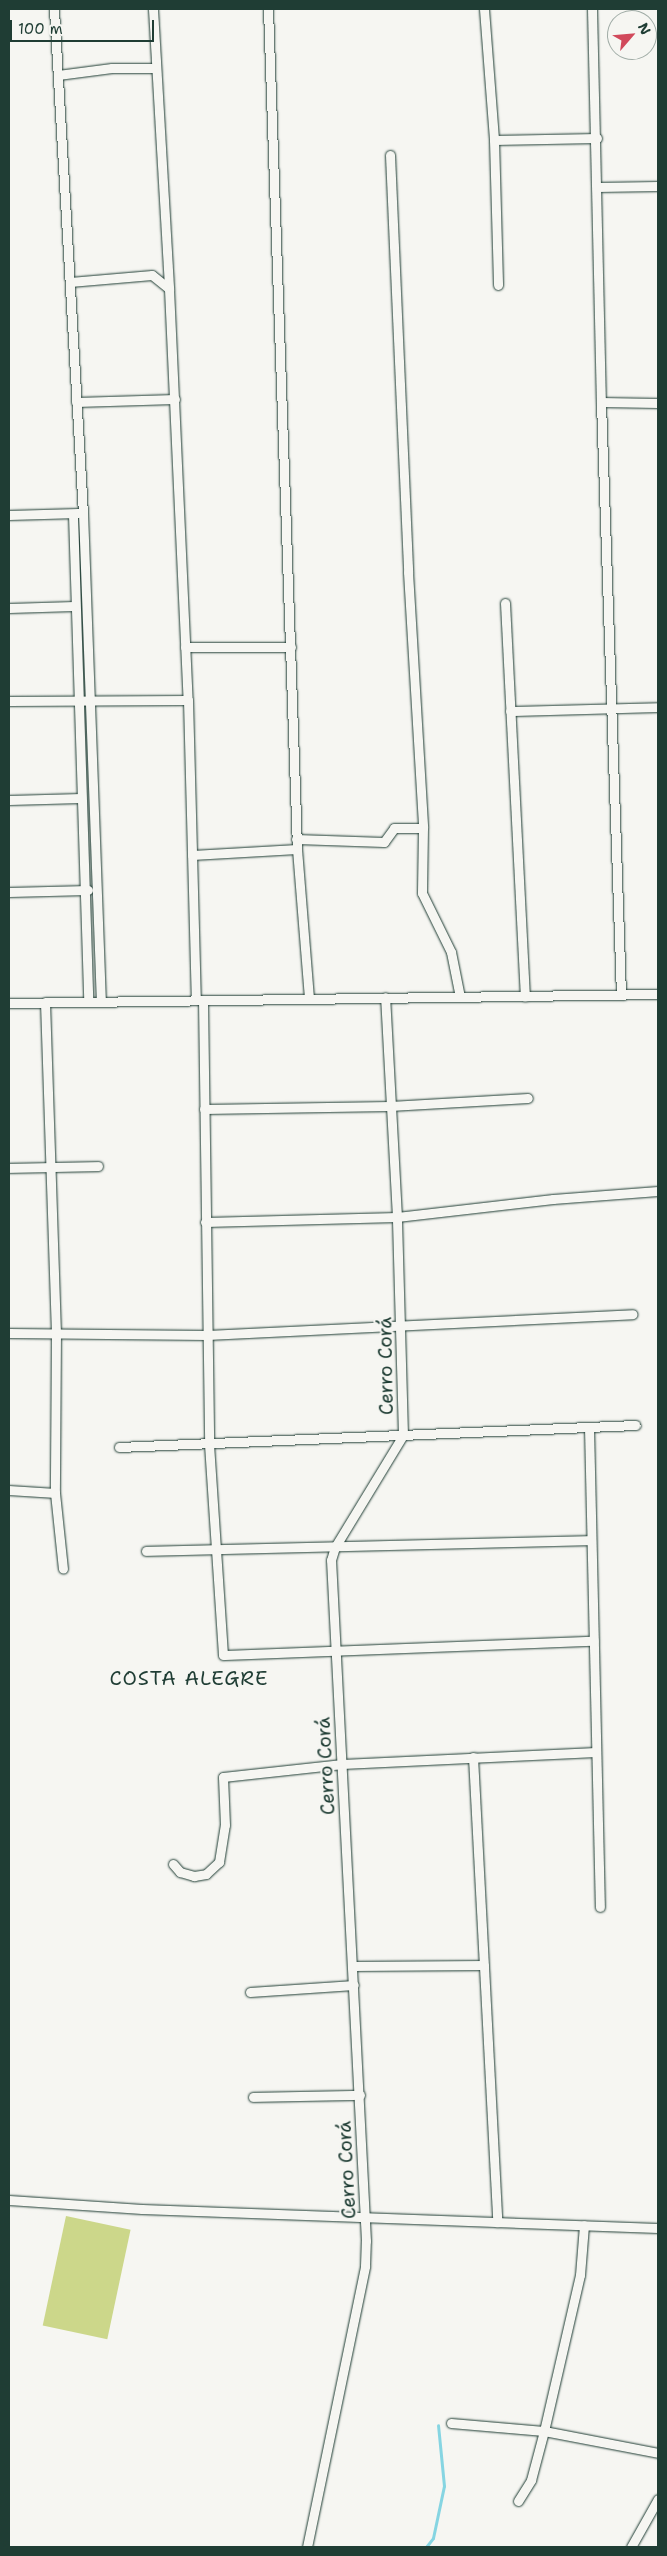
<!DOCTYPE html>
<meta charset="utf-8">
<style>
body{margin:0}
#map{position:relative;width:667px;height:2556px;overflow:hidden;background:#f6f6f2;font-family:"Shantell Sans",sans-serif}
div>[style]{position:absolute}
.green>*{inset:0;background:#ccd78a;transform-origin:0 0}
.stream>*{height:3px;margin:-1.5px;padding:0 1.5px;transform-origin:1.5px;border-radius:1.5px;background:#86d5e2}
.roads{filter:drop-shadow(0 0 1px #1f3d34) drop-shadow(0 0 1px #1f3d34)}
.street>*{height:9px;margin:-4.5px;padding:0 4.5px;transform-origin:4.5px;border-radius:4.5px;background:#f6f6f2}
span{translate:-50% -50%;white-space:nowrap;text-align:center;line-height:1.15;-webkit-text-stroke:4px #f6f6f2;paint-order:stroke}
.street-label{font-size:19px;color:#1f3d34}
.neighbourhood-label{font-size:20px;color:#1f3d34;letter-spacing:1px}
.frame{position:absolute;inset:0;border:10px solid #1f3d34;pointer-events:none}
.north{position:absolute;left:607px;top:10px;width:50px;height:50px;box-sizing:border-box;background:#f6f6f2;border:1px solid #a0aca6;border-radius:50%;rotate:63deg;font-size:14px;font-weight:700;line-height:20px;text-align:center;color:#1f3d34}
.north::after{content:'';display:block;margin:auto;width:18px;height:22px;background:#d1495b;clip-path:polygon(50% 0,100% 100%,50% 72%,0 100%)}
.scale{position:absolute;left:10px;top:20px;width:144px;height:22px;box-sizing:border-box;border:2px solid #1f3d34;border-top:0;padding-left:6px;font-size:15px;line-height:18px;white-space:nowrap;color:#1f3d34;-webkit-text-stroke:4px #f6f6f2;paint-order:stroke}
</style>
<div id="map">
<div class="green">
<div style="left:66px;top:2216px;width:66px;height:112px;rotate:12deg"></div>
</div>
<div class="stream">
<div style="left:426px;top:2547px;width:11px;rotate:-52deg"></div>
<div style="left:433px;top:2538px;width:53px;rotate:-78.1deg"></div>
<div style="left:444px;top:2486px;width:61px;rotate:-95.6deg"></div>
</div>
<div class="roads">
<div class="street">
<div style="left:54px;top:9px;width:505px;rotate:86.71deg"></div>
<div style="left:83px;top:513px;width:489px;rotate:87.9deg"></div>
<div style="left:153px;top:9px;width:280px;rotate:86.7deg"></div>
<div style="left:268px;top:9px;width:841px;rotate:88.02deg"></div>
<div style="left:297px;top:849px;width:150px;rotate:85.4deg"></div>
<div style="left:484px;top:9px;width:131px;rotate:85.6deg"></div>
<div style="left:494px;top:140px;width:145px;rotate:88.4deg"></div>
<div style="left:592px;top:9px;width:393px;rotate:88.7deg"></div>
<div style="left:601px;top:402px;width:592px;rotate:88.07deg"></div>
<div style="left:58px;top:75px;width:54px;rotate:-7.4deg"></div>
<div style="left:112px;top:68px;width:42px"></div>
<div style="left:494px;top:140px;width:103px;rotate:-1.1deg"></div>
<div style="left:390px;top:155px;width:417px;rotate:87.5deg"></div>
<div style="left:408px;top:572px;width:256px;rotate:86.6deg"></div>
<div style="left:423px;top:828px;width:65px;rotate:90.9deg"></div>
<div style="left:422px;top:893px;width:66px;rotate:63.8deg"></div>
<div style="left:451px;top:952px;width:46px;rotate:78.7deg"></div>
<div style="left:597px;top:187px;width:61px;rotate:-0.9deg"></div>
<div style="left:70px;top:282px;width:82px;rotate:-4.9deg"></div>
<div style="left:152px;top:275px;width:22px;rotate:39deg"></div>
<div style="left:169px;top:289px;width:411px;rotate:87.4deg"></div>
<div style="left:188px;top:700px;width:300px;rotate:88.5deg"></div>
<div style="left:76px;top:402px;width:99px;rotate:-1.7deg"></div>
<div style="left:601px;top:402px;width:57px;rotate:1deg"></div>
<div style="left:73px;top:514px;width:488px;rotate:88.2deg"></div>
<div style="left:9px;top:515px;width:69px;rotate:-1.7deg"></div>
<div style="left:505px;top:603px;width:394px;rotate:87.1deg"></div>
<div style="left:9px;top:608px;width:65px;rotate:-1.8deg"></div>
<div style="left:185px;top:647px;width:106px"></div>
<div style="left:9px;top:701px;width:179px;rotate:-0.3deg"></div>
<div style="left:510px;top:711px;width:148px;rotate:-1.5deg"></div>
<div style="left:9px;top:800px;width:72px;rotate:-1.6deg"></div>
<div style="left:296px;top:839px;width:88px;rotate:2deg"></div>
<div style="left:384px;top:842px;width:17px;rotate:-54deg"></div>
<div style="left:394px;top:828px;width:29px"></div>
<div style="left:192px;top:855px;width:105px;rotate:-3.3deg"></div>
<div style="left:9px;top:892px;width:79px;rotate:-1.5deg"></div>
<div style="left:203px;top:1000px;width:444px;rotate:89.2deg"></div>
<div style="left:209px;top:1444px;width:211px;rotate:86.2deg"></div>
<div style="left:223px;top:1655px;width:371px;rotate:-2.2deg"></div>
<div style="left:45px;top:1002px;width:330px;rotate:88.1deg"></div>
<div style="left:56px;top:1332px;width:161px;rotate:90.4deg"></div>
<div style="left:55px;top:1493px;width:76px;rotate:84deg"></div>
<div style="left:9px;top:1003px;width:649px;rotate:-0.79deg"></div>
<div style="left:204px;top:1109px;width:186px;rotate:-0.9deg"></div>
<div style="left:390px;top:1106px;width:138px;rotate:-3.3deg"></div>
<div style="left:9px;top:1168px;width:89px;rotate:-1.3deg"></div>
<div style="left:205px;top:1222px;width:192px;rotate:-1.5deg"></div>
<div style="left:397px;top:1217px;width:157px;rotate:-6.6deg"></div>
<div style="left:553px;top:1199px;width:105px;rotate:-4.4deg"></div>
<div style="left:9px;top:1333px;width:198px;rotate:0.6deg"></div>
<div style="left:207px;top:1335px;width:426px;rotate:-2.8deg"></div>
<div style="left:589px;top:1427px;width:480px;rotate:88.7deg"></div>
<div style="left:119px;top:1447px;width:517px;rotate:-2.44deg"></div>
<div style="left:9px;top:1490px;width:46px;rotate:3.7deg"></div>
<div style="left:146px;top:1551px;width:445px;rotate:-1.4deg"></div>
<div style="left:473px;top:1757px;width:466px;rotate:87deg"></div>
<div style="left:173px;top:1864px;width:11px;rotate:49deg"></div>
<div style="left:180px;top:1872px;width:15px;rotate:16deg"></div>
<div style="left:194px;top:1876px;width:12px;rotate:-9deg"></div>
<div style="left:206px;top:1874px;width:18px;rotate:-43deg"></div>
<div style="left:219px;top:1862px;width:37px;rotate:-81deg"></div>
<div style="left:225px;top:1825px;width:48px;rotate:-92.4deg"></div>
<div style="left:223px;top:1777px;width:120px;rotate:-6.2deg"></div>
<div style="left:342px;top:1764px;width:254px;rotate:-2.7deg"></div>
<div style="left:353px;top:1966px;width:131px;rotate:-0.4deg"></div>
<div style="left:250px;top:1992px;width:104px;rotate:-3.9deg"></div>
<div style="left:253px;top:2097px;width:107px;rotate:-1.1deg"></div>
<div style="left:9px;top:2200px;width:133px;rotate:3.9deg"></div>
<div style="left:142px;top:2209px;width:516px;rotate:2.11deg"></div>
<div style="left:451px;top:2423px;width:93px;rotate:4.9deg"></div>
<div style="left:544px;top:2431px;width:116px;rotate:10.9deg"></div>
<div style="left:518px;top:2501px;width:25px;rotate:-58deg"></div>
<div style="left:531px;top:2480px;width:51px;rotate:-75.1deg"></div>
<div style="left:544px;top:2431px;width:160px;rotate:-77deg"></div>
<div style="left:580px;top:2275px;width:50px;rotate:-85.4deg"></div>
<div style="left:307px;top:2547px;width:287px;rotate:-78.3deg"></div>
<div style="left:365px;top:2266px;width:25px;rotate:-88deg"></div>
<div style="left:366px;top:2241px;width:682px;rotate:-92.94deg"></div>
<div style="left:331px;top:1560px;width:14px;rotate:-73deg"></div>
<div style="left:335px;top:1547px;width:131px;rotate:-58.7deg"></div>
<div style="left:403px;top:1435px;width:218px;rotate:-91.6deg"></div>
<div style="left:397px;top:1217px;width:220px;rotate:-93.1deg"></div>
<div style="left:631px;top:2547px;width:55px;rotate:-60.6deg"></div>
</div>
</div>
<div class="street-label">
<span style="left:386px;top:1366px;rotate:-91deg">Cerro Corá</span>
<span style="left:326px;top:1766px;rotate:-93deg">Cerro Corá</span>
<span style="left:347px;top:2170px;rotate:-93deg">Cerro Corá</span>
</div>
<div class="neighbourhood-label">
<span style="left:189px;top:1678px">COSTA ALEGRE</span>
</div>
<div class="frame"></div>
<div class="north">N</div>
<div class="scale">100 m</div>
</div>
